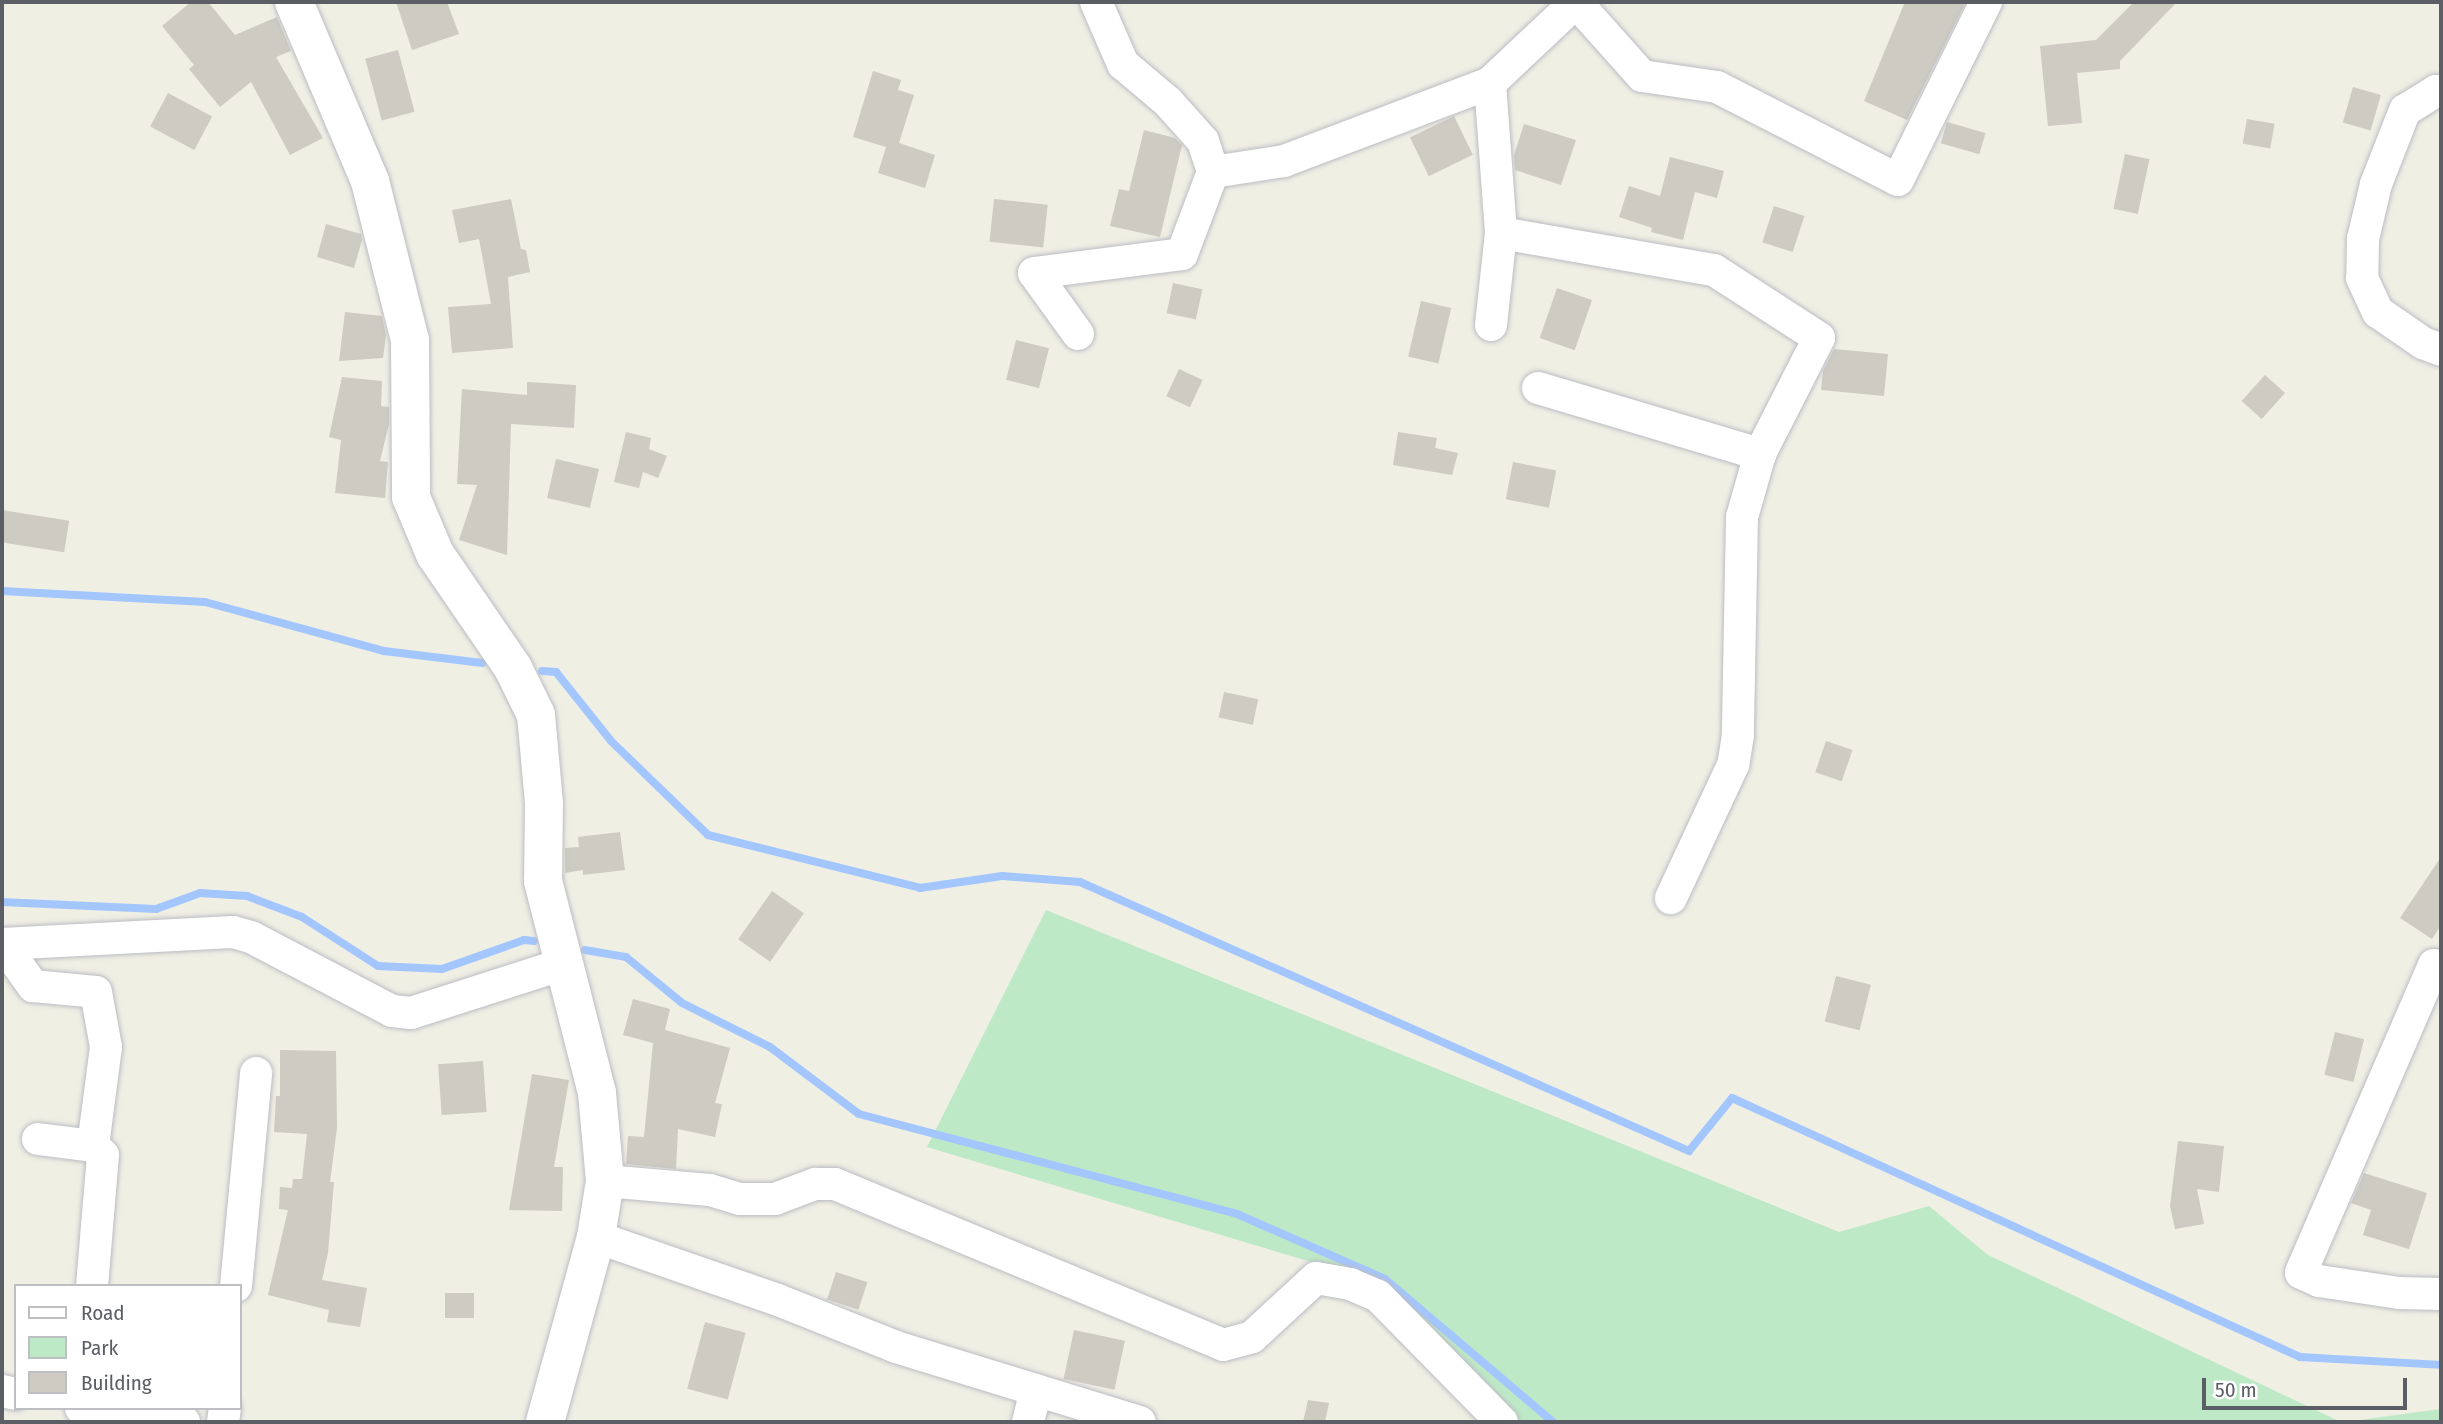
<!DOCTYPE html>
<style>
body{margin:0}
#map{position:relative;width:2443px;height:1424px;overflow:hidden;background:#f0efe4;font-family:"Fira Sans Condensed",sans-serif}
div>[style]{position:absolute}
.green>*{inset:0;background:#bee9c6}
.stream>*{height:8px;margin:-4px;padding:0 4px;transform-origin:4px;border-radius:4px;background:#a4c6ff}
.building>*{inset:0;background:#cdcbc2;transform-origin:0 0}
.roads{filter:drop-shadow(0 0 2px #bbbcc4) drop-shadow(0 0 2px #bbbcc4)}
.street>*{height:32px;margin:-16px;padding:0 16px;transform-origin:16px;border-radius:16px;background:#fff}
.secondary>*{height:38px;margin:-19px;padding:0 19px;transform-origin:19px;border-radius:19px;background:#fff}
span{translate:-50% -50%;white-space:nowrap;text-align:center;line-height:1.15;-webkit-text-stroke:6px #fff;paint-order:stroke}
.frame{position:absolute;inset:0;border:4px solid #5c5e66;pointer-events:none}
.legend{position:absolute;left:14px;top:1284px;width:228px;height:126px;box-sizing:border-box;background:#fff;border:2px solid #bebfc2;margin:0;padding:9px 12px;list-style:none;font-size:21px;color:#5c5e66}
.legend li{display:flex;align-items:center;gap:14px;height:35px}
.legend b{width:35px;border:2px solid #bebfc2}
.scale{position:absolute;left:2202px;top:1378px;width:205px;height:32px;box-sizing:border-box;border:4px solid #5c5e66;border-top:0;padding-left:9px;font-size:21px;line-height:24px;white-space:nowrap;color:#5c5e66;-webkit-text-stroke:5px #fff;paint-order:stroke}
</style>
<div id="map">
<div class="green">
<div style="clip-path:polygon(1046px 910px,1839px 1232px,1929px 1206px,1988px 1255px,2341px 1422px,1511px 1422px,1311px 1262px,927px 1147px)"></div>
<div style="clip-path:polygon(2441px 1409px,2441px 1422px,2344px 1422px)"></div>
</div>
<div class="stream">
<div style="left:2px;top:591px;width:203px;rotate:3.1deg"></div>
<div style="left:205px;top:602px;width:186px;rotate:15.3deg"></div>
<div style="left:384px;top:651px;width:99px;rotate:7deg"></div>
<div style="left:542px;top:671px;width:14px;rotate:4deg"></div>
<div style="left:556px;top:672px;width:88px;rotate:51.4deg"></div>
<div style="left:611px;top:741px;width:135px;rotate:44.1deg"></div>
<div style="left:708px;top:835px;width:219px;rotate:14deg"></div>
<div style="left:920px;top:888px;width:83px;rotate:-8.3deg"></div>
<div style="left:1002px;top:876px;width:78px;rotate:4.4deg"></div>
<div style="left:1080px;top:882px;width:666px;rotate:23.83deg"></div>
<div style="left:1689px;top:1151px;width:68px;rotate:-50.9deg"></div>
<div style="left:1732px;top:1098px;width:624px;rotate:24.51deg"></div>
<div style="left:2300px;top:1357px;width:141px;rotate:3.2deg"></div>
<div style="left:2px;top:902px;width:154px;rotate:2.6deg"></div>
<div style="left:156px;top:909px;width:47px;rotate:-20deg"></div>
<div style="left:200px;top:893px;width:47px;rotate:3.7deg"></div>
<div style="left:247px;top:896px;width:59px;rotate:20.9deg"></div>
<div style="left:302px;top:917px;width:90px;rotate:32.8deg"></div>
<div style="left:378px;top:966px;width:64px;rotate:2.7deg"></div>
<div style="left:442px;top:969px;width:87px;rotate:-19.5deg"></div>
<div style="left:524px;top:940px;width:10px;rotate:6deg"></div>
<div style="left:585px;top:950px;width:42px;rotate:9.7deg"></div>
<div style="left:626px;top:957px;width:72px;rotate:39.4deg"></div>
<div style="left:682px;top:1003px;width:98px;rotate:26.6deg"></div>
<div style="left:770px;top:1047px;width:111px;rotate:37deg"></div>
<div style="left:859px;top:1114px;width:391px;rotate:14.8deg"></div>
<div style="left:1237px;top:1214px;width:162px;rotate:23.7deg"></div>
<div style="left:1385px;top:1279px;width:221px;rotate:40.4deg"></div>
</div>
<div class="building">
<div style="clip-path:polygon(191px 2px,208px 2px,235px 35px,277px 17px,291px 51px,276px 57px,323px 138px,290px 155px,251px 82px,220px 107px,189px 69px,194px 65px,162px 26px)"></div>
<div style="clip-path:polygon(396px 2px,447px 2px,459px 34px,412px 50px)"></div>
<div style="clip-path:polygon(1905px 2px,1966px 2px,1907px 120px,1864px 101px)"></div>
<div style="clip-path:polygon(2134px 2px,2177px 2px,2120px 61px,2120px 69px,2077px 73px,2082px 123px,2048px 126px,2040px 46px,2096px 40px)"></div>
<div style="left:398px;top:50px;width:64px;height:34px;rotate:75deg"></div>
<div style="clip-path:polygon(873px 71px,901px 80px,898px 90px,914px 95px,899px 143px,935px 155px,925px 188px,878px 173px,886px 147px,853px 137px)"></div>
<div style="left:2353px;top:87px;width:29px;height:37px;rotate:16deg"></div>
<div style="left:168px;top:93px;width:50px;height:38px;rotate:28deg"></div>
<div style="left:1454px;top:116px;width:43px;height:49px;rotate:64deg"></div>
<div style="left:2247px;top:119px;width:28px;height:25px;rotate:10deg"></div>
<div style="left:1947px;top:122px;width:40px;height:22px;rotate:16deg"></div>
<div style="clip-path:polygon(1524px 124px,1576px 140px,1561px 185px,1515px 170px,1514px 155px)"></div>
<div style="clip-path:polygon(1144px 130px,1175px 138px,1182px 145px,1160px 237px,1110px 226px,1119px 189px,1129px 191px)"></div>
<div style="left:2125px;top:154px;width:25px;height:56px;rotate:12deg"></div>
<div style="clip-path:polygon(1670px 157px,1724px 171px,1717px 198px,1695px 192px,1683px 240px,1651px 232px,1652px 228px,1619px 217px,1629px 186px,1660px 196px)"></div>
<div style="clip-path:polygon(511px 199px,521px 249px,526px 250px,530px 272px,508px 277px,513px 348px,452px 353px,448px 307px,491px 304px,479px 239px,459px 243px,452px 210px)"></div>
<div style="left:994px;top:199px;width:54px;height:43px;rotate:6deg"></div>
<div style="left:1774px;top:206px;width:32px;height:38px;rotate:18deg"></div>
<div style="clip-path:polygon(326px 224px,361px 234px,362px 240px,354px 268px,317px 257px)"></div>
<div style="left:1173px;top:283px;width:30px;height:31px;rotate:12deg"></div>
<div style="left:1557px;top:288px;width:37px;height:53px;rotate:19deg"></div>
<div style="left:1421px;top:301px;width:31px;height:57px;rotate:13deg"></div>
<div style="clip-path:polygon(345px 312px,382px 316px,386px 335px,383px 358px,339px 361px)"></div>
<div style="left:1016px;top:340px;width:34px;height:41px;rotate:14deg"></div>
<div style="clip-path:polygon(1834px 349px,1888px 354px,1884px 396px,1821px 390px,1823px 371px)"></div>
<div style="left:1179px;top:369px;width:26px;height:30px;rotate:25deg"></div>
<div style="left:2265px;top:375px;width:27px;height:35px;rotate:42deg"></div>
<div style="clip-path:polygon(342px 377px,382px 381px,381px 406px,389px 407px,389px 424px,380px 461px,388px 462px,385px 498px,335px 493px,341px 440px,329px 437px)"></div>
<div style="clip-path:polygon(527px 382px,576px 385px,574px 428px,511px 424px,507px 555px,459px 540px,477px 485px,457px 484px,462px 389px,527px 395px)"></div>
<div style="clip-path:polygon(626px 432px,651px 438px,649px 449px,667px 456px,658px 478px,643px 472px,639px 488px,614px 482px)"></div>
<div style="clip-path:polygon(1398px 432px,1437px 438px,1435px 448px,1458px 453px,1452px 475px,1393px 465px)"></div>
<div style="left:556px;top:459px;width:44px;height:40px;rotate:13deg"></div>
<div style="left:1513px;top:462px;width:44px;height:38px;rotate:11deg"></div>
<div style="left:2px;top:510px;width:68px;height:32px;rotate:9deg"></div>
<div style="left:1224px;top:692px;width:35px;height:26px;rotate:12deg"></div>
<div style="left:1826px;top:741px;width:28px;height:33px;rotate:19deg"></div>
<div style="clip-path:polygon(620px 832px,625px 870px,583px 875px,583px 870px,565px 873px,565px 848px,579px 847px,578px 837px)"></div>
<div style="clip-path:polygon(2441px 857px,2441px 925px,2432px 939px,2400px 918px)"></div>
<div style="left:772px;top:891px;width:39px;height:59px;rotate:35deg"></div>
<div style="left:1836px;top:976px;width:36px;height:47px;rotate:14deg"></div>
<div style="clip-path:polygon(633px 999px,670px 1009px,665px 1030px,730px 1048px,715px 1103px,722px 1104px,715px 1137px,678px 1129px,676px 1169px,626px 1164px,628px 1136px,644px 1137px,653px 1043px,623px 1035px)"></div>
<div style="left:2335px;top:1032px;width:30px;height:44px;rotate:14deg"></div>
<div style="clip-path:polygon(280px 1050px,336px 1051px,337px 1128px,330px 1182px,334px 1182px,328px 1253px,322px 1280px,367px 1288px,360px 1327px,327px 1322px,329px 1310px,268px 1295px,288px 1210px,279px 1209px,280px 1187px,292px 1188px,293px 1179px,302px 1179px,307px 1134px,274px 1132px,276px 1096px,280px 1096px)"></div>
<div style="left:483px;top:1061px;width:51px;height:45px;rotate:86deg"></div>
<div style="clip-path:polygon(532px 1074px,569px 1080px,554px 1167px,563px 1167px,562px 1211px,509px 1210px)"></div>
<div style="clip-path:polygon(2178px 1141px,2224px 1146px,2219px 1192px,2197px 1189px,2204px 1224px,2175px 1229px,2170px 1206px)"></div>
<div style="clip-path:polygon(2364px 1173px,2427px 1193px,2409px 1249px,2363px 1235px,2371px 1210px,2351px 1203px)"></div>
<div style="left:836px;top:1272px;width:33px;height:29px;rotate:18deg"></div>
<div style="left:445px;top:1293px;width:29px;height:25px"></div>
<div style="left:705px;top:1322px;width:42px;height:69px;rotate:15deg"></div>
<div style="left:1074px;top:1330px;width:52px;height:50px;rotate:12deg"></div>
<div style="clip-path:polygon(1308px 1400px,1329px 1403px,1325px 1422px,1303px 1422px)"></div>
</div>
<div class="roads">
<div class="street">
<div style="left:1096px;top:2px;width:68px;rotate:66.5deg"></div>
<div style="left:1123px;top:64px;width:59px;rotate:40.2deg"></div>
<div style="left:1168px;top:102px;width:52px;rotate:48.1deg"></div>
<div style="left:1203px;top:141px;width:33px;rotate:72deg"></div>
<div style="left:1213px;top:172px;width:72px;rotate:-8.8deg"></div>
<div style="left:1284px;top:161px;width:220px;rotate:-20.7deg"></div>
<div style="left:1490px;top:83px;width:118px;rotate:-43.3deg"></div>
<div style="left:1576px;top:2px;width:99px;rotate:48.3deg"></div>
<div style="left:1642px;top:76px;width:76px;rotate:8.3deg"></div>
<div style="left:1717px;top:87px;width:203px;rotate:27.2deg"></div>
<div style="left:1898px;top:180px;width:199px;rotate:-63.7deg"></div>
<div style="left:1490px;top:83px;width:150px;rotate:85.8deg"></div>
<div style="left:1501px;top:233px;width:216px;rotate:9.9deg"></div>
<div style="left:1714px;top:270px;width:125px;rotate:32.9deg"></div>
<div style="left:1819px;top:338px;width:130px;rotate:117deg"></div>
<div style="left:1760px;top:454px;width:66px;rotate:105.9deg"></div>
<div style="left:1742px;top:517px;width:218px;rotate:91.1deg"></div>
<div style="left:1738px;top:735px;width:30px;rotate:99deg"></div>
<div style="left:1733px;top:765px;width:147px;rotate:115deg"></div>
<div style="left:2441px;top:91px;width:5px;rotate:180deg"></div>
<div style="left:2436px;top:91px;width:36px;rotate:148deg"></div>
<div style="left:2405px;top:110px;width:79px;rotate:111.4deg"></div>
<div style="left:2376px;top:184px;width:57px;rotate:103.3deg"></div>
<div style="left:2363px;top:239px;width:39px;rotate:91deg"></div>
<div style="left:2362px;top:278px;width:38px;rotate:65deg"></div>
<div style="left:2378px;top:312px;width:55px;rotate:34.6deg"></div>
<div style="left:2423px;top:343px;width:19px;rotate:21deg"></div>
<div style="left:1491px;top:325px;width:93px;rotate:-83.8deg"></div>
<div style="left:1078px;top:334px;width:75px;rotate:-125.8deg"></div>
<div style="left:1034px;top:273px;width:149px;rotate:-7.3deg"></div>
<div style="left:1182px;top:254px;width:88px;rotate:-69.3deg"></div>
<div style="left:1538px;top:388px;width:232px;rotate:16.6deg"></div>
<div style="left:2px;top:944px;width:231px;rotate:-3deg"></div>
<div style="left:233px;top:932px;width:19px;rotate:16deg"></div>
<div style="left:251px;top:937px;width:159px;rotate:27.7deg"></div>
<div style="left:392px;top:1011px;width:19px;rotate:6deg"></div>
<div style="left:411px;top:1013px;width:161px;rotate:-17.8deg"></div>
<div style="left:3px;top:944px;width:52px;rotate:54.5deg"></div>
<div style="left:33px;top:986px;width:63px;rotate:5.4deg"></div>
<div style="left:96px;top:992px;width:56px;rotate:79.7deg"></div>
<div style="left:106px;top:1047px;width:100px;rotate:97.5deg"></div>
<div style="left:2434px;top:965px;width:335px;rotate:113.4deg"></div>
<div style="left:2301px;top:1273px;width:20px;rotate:24deg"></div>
<div style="left:2319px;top:1281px;width:81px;rotate:8.5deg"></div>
<div style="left:2399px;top:1293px;width:42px;rotate:1.4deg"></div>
<div style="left:38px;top:1139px;width:55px;rotate:7.3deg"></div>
<div style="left:93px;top:1146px;width:13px;rotate:42deg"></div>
<div style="left:103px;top:1155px;width:131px;rotate:94.8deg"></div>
<div style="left:605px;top:1181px;width:105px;rotate:4.9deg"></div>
<div style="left:710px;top:1190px;width:31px;rotate:17deg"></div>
<div style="left:740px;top:1199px;width:35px"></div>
<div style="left:775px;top:1199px;width:43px;rotate:-20.6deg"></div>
<div style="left:815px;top:1184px;width:20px"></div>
<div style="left:835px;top:1184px;width:420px;rotate:22.5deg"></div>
<div style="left:1223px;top:1345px;width:30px;rotate:-15deg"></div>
<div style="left:1252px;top:1337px;width:87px;rotate:-42.7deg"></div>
<div style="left:1316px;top:1278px;width:35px;rotate:10deg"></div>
<div style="left:1350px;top:1284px;width:30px;rotate:23deg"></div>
<div style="left:1378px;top:1296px;width:177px;rotate:45.5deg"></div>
<div style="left:596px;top:1237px;width:193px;rotate:19.1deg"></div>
<div style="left:778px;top:1300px;width:127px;rotate:21.7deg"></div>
<div style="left:896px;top:1347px;width:255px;rotate:17.1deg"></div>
<div style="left:236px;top:1286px;width:214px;rotate:-84.6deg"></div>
<div style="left:2px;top:1391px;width:14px;rotate:12deg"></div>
<div style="left:81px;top:1408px;width:104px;rotate:7.7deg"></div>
<div style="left:223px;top:1422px;width:14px;rotate:-82deg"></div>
<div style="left:1028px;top:1422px;width:33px;rotate:-76deg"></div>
</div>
<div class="secondary">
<div style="left:294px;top:2px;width:194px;rotate:67deg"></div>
<div style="left:370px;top:181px;width:164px;rotate:75.9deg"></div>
<div style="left:410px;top:340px;width:157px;rotate:89.6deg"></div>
<div style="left:411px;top:497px;width:62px;rotate:67.2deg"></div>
<div style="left:435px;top:554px;width:138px;rotate:55.6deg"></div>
<div style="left:513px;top:668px;width:52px;rotate:63.9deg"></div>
<div style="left:536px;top:715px;width:88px;rotate:84.8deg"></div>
<div style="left:544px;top:803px;width:78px;rotate:90.7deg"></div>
<div style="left:543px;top:881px;width:219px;rotate:75.7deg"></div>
<div style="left:597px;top:1093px;width:88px;rotate:84.8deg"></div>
<div style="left:605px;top:1181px;width:57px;rotate:99.1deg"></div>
<div style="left:596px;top:1237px;width:192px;rotate:105.4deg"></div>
</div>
</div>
<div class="frame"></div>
<ul class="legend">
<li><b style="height:9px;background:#fff"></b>Road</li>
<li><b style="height:19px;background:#bee9c6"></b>Park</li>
<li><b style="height:19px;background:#cdcbc2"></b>Building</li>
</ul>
<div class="scale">50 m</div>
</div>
